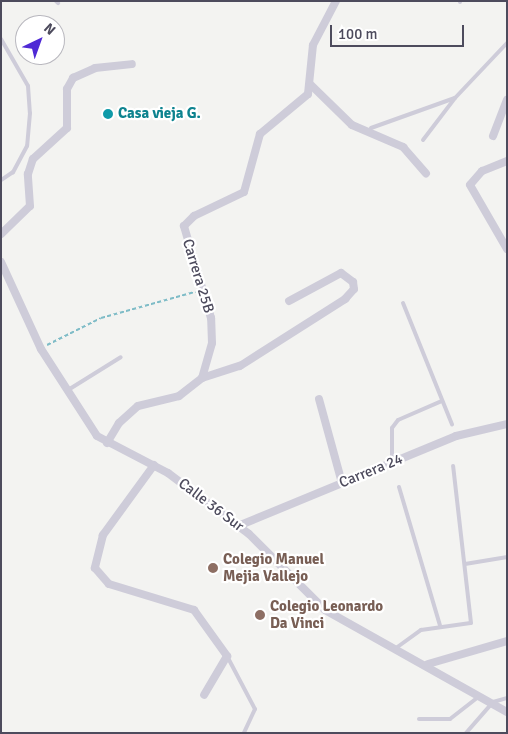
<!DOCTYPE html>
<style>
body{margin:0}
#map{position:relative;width:508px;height:734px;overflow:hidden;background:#f3f3f1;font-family:Signika,sans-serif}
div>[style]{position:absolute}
.path>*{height:2px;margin-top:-1px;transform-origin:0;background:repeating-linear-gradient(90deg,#7fbcc7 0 4px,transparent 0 6.5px)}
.service>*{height:4px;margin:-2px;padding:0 2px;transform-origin:2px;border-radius:2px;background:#ceccd9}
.minor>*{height:8px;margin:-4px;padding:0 4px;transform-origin:4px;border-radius:4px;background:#ceccd9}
.dots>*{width:14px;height:14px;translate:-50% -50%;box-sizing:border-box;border:2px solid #fff;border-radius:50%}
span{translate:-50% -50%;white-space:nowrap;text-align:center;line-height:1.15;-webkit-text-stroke:4.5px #fff;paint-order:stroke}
.culture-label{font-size:15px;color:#0d838f;font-weight:700}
.left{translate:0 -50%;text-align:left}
.street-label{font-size:15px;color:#4d4b5d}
.education-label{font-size:15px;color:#785e54;font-weight:700}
.frame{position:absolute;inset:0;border:2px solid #4d4b5d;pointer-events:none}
.north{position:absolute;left:15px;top:15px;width:50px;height:50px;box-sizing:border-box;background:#fff;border:1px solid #b8b7be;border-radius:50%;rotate:42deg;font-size:14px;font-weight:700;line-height:20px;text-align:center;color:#4d4b5d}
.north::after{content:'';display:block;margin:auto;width:18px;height:22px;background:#4f2ad5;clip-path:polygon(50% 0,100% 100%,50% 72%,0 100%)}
.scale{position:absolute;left:330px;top:25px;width:134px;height:22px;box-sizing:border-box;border:2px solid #4d4b5d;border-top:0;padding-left:6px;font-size:15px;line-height:18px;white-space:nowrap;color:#4d4b5d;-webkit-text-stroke:4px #fff;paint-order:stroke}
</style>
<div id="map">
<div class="path">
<div style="left:47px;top:345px;width:60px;rotate:-26.6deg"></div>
<div style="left:101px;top:318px;width:98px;rotate:-15.5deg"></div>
</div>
<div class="service">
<div style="left:56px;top:1px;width:3px;rotate:45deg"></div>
<div style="left:460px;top:1px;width:1px;rotate:90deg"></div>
<div style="left:1px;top:39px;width:54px;rotate:60.1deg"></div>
<div style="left:28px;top:86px;width:27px;rotate:86deg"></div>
<div style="left:30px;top:113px;width:33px;rotate:95deg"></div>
<div style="left:27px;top:146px;width:30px;rotate:118deg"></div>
<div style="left:13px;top:172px;width:14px;rotate:146deg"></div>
<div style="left:371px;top:128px;width:89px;rotate:-19.7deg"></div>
<div style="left:455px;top:98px;width:76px;rotate:-46.6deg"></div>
<div style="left:423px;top:140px;width:53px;rotate:-52.7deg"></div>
<div style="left:403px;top:303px;width:131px;rotate:68deg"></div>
<div style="left:68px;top:390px;width:62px;rotate:-31.9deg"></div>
<div style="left:392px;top:462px;width:34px;rotate:-90deg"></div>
<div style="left:392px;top:428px;width:10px;rotate:-53deg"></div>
<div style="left:398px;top:420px;width:48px;rotate:-23.4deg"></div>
<div style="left:399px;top:487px;width:144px;rotate:73.5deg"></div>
<div style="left:465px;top:564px;width:43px;rotate:-9.5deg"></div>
<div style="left:396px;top:648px;width:31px;rotate:-36deg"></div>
<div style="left:421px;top:630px;width:50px;rotate:-8deg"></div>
<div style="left:471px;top:623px;width:158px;rotate:-96.5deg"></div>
<div style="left:227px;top:656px;width:60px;rotate:62.2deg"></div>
<div style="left:255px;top:709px;width:26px;rotate:115deg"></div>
<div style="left:419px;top:719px;width:31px"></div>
<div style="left:450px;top:719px;width:37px;rotate:-38deg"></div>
<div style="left:466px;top:733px;width:41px;rotate:-48.9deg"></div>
<div style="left:493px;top:702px;width:15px;rotate:-16deg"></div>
</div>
<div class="minor">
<div style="left:311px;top:85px;width:57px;rotate:44.3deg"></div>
<div style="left:352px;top:125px;width:56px;rotate:23.3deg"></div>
<div style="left:403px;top:147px;width:35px;rotate:49deg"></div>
<div style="left:493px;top:136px;width:39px;rotate:-69deg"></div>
<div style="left:507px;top:161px;width:27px;rotate:158deg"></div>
<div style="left:482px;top:171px;width:18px;rotate:131deg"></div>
<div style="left:470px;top:185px;width:74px;rotate:60deg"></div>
<div style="left:1px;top:234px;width:40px;rotate:-44deg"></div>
<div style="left:30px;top:206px;width:32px;rotate:-94deg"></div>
<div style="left:28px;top:174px;width:16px;rotate:-72deg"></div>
<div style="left:33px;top:159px;width:46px;rotate:-42.4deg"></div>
<div style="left:67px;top:128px;width:39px;rotate:-90deg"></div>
<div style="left:67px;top:89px;width:13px;rotate:-61deg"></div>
<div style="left:73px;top:78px;width:24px;rotate:-24deg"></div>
<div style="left:95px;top:68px;width:37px;rotate:-6deg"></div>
<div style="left:1px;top:262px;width:96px;rotate:65.3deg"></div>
<div style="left:41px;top:349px;width:103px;rotate:57.2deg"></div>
<div style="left:97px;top:436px;width:80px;rotate:27.5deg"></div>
<div style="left:168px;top:473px;width:101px;rotate:37deg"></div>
<div style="left:249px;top:534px;width:107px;rotate:45deg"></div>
<div style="left:325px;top:610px;width:209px;rotate:29.3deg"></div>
<div style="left:202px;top:378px;width:40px;rotate:-18deg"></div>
<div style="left:240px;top:366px;width:125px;rotate:-32.5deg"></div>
<div style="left:345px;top:299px;width:13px;rotate:-48deg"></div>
<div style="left:354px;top:289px;width:7px;rotate:-98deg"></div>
<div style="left:353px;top:282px;width:15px;rotate:-143deg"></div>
<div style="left:341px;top:273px;width:59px;rotate:151.7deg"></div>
<div style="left:319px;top:399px;width:87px;rotate:74.7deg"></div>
<div style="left:107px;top:443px;width:23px;rotate:-59deg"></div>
<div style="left:119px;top:423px;width:25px;rotate:-42deg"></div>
<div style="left:138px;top:406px;width:42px;rotate:-13.7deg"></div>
<div style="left:179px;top:396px;width:29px;rotate:-38deg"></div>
<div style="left:202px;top:378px;width:36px;rotate:-74deg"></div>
<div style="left:212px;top:343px;width:25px;rotate:-92deg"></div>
<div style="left:211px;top:318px;width:96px;rotate:-106.4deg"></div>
<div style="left:184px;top:226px;width:14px;rotate:-45deg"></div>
<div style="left:194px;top:216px;width:55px;rotate:-25.6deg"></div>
<div style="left:244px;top:192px;width:60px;rotate:-74.6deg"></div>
<div style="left:260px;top:134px;width:62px;rotate:-39.8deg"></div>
<div style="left:308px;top:94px;width:49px;rotate:-84.2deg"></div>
<div style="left:313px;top:45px;width:50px;rotate:-62.4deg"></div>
<div style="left:154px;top:465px;width:87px;rotate:126.1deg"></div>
<div style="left:103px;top:535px;width:34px;rotate:104deg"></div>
<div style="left:95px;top:568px;width:21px;rotate:49deg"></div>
<div style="left:109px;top:584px;width:89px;rotate:17deg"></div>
<div style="left:194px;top:610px;width:57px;rotate:54.3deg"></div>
<div style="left:227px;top:656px;width:45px;rotate:120.5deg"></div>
<div style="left:238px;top:526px;width:236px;rotate:-22.4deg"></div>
<div style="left:456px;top:436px;width:52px;rotate:-13.2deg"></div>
<div style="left:428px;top:664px;width:82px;rotate:-16.2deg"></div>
</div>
<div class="dots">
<div style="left:108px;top:114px;background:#0f9aa8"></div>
<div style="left:213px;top:568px;background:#8d6e63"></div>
<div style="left:260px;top:615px;background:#8d6e63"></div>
</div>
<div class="culture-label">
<span class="left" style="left:118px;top:114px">Casa vieja G.</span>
</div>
<div class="street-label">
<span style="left:198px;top:276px;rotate:73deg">Carrera 25B</span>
<span style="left:371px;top:471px;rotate:-22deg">Carrera 24</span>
<span style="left:211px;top:505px;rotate:37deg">Calle 36 Sur</span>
</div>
<div class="education-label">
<span class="left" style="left:223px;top:568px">Colegio Manuel<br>Mejia Vallejo</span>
<span class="left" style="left:270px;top:615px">Colegio Leonardo<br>Da Vinci</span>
</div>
<div class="frame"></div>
<div class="north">N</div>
<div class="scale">100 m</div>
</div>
